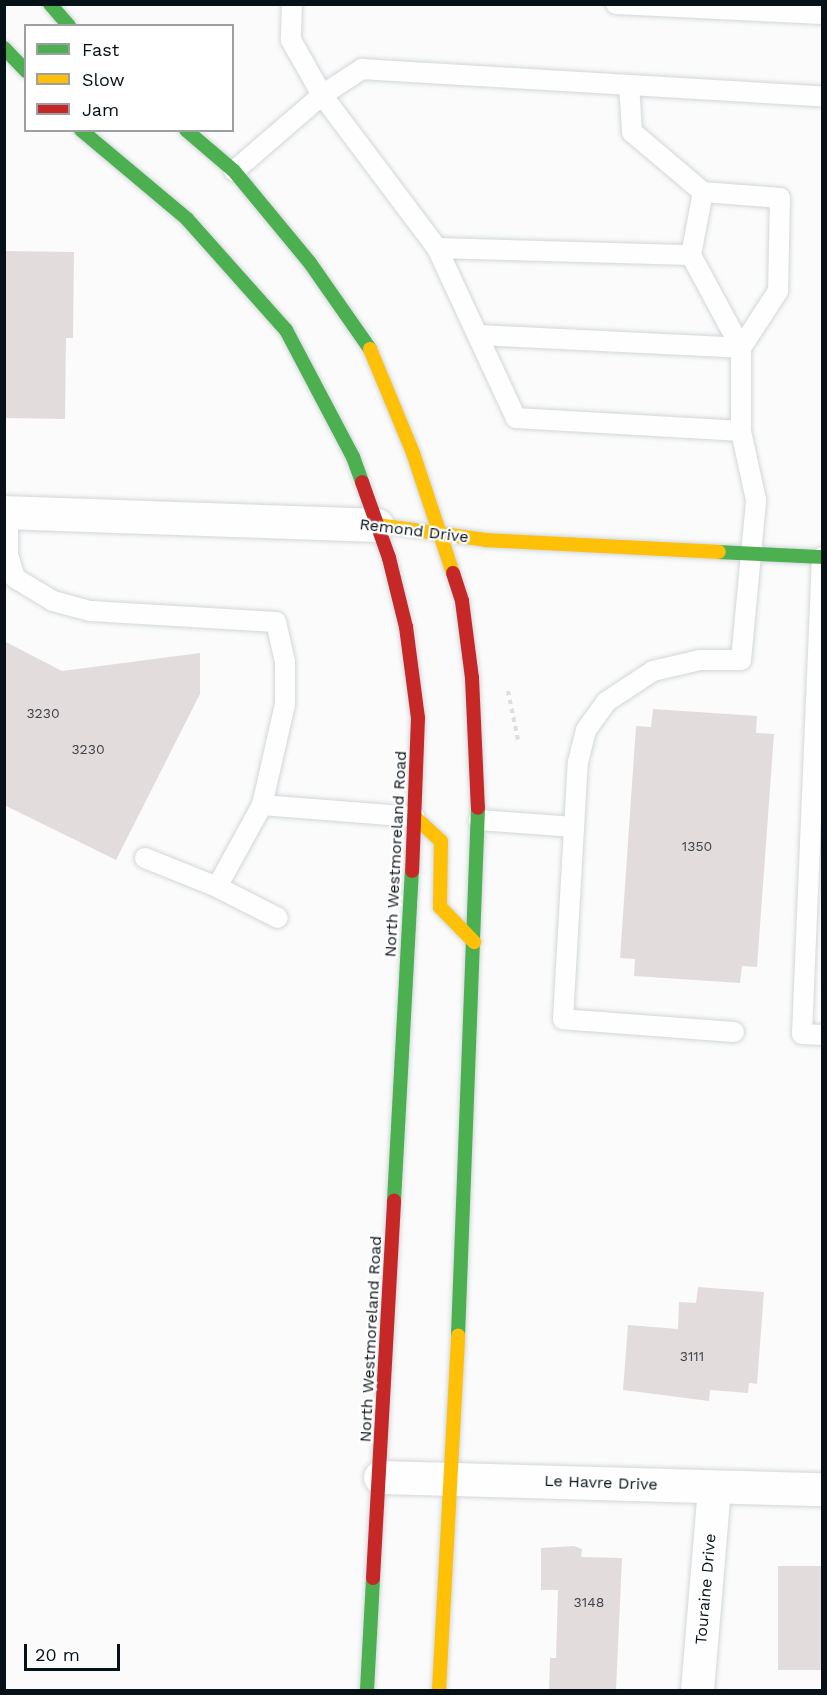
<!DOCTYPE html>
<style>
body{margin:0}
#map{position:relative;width:827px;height:1695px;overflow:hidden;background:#fbfbfb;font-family:"Work Sans",sans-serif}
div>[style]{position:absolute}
.building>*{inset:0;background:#e3dcdd;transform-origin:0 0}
.path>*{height:4px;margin-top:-2px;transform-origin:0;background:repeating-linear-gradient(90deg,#dddede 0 4.5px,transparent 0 9px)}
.roads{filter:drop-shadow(0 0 2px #d2d7da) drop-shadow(0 0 2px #d2d7da)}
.lane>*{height:20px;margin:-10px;padding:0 10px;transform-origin:10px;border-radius:10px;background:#fefefe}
.street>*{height:33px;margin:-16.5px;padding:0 16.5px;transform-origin:16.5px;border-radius:16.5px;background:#fefefe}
.fast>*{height:14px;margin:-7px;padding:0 7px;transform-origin:7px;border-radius:7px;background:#4caf50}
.slow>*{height:14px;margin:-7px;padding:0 7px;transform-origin:7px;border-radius:7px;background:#ffc107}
.jam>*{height:14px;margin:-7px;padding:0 7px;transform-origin:7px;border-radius:7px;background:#c62828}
span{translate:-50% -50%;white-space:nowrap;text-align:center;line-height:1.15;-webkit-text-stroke:4.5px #fff;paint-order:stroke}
.number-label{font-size:14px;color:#3e4449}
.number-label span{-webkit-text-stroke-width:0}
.street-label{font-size:16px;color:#071218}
.frame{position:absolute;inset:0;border:6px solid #071218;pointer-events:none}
.legend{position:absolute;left:24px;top:24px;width:210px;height:108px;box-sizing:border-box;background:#fff;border:2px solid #9ca0a3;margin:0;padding:8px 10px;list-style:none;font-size:18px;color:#071218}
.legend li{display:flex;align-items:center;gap:12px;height:30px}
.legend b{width:30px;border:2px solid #9ca0a3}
.scale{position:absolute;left:24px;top:1644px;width:96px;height:27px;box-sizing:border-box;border:3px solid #071218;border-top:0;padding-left:8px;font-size:18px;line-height:21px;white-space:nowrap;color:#071218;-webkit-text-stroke:4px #fff;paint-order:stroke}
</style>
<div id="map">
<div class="building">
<div style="clip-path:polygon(4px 251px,74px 252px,73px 338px,66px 338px,65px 419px,4px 418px)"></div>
<div style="clip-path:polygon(4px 641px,62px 671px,200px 653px,200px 694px,116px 860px,4px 805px)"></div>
<div style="clip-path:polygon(653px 709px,757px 716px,756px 733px,774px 734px,757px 967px,742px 966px,740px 983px,634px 976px,635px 959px,620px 958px,636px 726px,651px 727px)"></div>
<div style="clip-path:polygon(698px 1287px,764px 1292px,757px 1384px,749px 1383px,748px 1393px,710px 1390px,709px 1401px,623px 1390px,628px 1325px,678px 1329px,679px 1302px,696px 1303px)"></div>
<div style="clip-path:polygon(574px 1546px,582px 1549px,581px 1557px,622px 1558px,616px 1690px,549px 1690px,550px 1658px,556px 1658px,558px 1590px,541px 1590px,541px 1548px)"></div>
<div style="left:822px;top:1566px;width:104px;height:44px;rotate:90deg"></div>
</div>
<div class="path">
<div style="left:508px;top:691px;width:50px;rotate:78.5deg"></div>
</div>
<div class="roads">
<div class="lane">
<div style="left:292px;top:4px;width:36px;rotate:92deg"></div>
<div style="left:291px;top:40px;width:63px;rotate:60.6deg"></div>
<div style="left:322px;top:95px;width:48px;rotate:-33deg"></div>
<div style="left:362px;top:69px;width:461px;rotate:3.4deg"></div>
<div style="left:616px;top:4px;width:206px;rotate:2.8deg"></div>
<div style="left:629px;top:85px;width:47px;rotate:86.3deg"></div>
<div style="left:632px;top:132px;width:93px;rotate:40.2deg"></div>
<div style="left:234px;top:171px;width:116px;rotate:-40.8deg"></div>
<div style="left:322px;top:95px;width:191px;rotate:53.1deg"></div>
<div style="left:437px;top:248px;width:254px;rotate:1.6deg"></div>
<div style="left:437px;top:248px;width:187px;rotate:65.1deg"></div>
<div style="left:516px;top:418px;width:225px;rotate:3.3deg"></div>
<div style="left:478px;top:335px;width:263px;rotate:2.8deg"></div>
<div style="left:8px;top:512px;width:43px;rotate:90deg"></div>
<div style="left:8px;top:555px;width:24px;rotate:73deg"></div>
<div style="left:15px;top:578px;width:44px;rotate:31.2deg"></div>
<div style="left:53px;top:601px;width:39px;rotate:15deg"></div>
<div style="left:91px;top:611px;width:185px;rotate:3.4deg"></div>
<div style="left:276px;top:622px;width:41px;rotate:77.3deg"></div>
<div style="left:285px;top:662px;width:42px;rotate:90deg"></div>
<div style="left:285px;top:704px;width:104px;rotate:102.8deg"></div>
<div style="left:822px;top:557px;width:477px;rotate:92.4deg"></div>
<div style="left:802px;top:1034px;width:20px;rotate:3deg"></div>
<div style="left:479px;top:820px;width:95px;rotate:4.2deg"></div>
<div style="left:145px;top:858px;width:78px;rotate:21.9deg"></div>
<div style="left:217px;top:887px;width:94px;rotate:-61.2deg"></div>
<div style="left:262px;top:805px;width:153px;rotate:4.5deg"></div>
<div style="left:217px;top:887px;width:68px;rotate:26.9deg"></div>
<div style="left:734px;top:1032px;width:171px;rotate:-175.7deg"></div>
<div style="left:563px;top:1019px;width:257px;rotate:-86.7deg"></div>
<div style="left:578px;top:762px;width:33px;rotate:-76deg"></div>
<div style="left:586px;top:730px;width:34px;rotate:-54deg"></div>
<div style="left:606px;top:702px;width:56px;rotate:-33.4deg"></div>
<div style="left:653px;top:671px;width:48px;rotate:-13.2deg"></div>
<div style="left:700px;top:660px;width:41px"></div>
<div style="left:741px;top:660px;width:161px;rotate:-84.6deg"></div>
<div style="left:756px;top:500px;width:71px;rotate:-102.3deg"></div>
<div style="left:741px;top:431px;width:83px;rotate:-90deg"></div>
<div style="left:741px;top:348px;width:106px;rotate:-118.3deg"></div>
<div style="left:691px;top:255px;width:64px;rotate:-79.2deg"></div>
<div style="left:703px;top:192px;width:77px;rotate:4.5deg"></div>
<div style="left:780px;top:198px;width:93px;rotate:91.2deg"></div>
<div style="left:778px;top:291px;width:68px;rotate:123deg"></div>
</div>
<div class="street">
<div style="left:4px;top:512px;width:373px;rotate:2deg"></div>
<div style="left:380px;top:1477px;width:442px;rotate:1.6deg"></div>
<div style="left:697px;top:1690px;width:204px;rotate:-85.2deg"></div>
</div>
<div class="fast">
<div style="left:50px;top:4px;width:29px;rotate:49deg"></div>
<div style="left:4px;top:48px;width:32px;rotate:46deg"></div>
<div style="left:81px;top:130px;width:138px;rotate:40deg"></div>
<div style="left:187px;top:219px;width:149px;rotate:48.3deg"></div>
<div style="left:286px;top:330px;width:144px;rotate:62.2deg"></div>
<div style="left:353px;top:457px;width:27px;rotate:70deg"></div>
<div style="left:186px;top:130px;width:63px;rotate:40.5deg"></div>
<div style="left:234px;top:171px;width:119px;rotate:50.4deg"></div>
<div style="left:310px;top:263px;width:105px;rotate:55.1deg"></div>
<div style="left:719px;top:552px;width:103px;rotate:2.8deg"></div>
<div style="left:394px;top:1201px;width:330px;rotate:-86.9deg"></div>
<div style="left:458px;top:1336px;width:528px;rotate:-87.83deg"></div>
<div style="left:367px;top:1690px;width:112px;rotate:-86.9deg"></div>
</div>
<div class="slow">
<div style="left:370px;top:349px;width:113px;rotate:67.5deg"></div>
<div style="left:413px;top:453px;width:126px;rotate:71.6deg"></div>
<div style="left:377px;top:525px;width:110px;rotate:7.8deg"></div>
<div style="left:486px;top:540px;width:233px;rotate:2.9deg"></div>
<div style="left:415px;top:817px;width:35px;rotate:43deg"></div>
<div style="left:441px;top:841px;width:66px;rotate:90.9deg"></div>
<div style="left:440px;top:907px;width:49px;rotate:45.8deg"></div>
<div style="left:439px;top:1690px;width:355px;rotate:-86.9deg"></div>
</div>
<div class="jam">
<div style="left:362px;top:482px;width:81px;rotate:70.4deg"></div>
<div style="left:389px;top:558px;width:71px;rotate:76.2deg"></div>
<div style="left:406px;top:627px;width:92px;rotate:82.5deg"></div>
<div style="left:418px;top:718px;width:153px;rotate:92.2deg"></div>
<div style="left:453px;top:573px;width:29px;rotate:72deg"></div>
<div style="left:462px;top:601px;width:78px;rotate:82.6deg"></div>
<div style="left:472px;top:678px;width:130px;rotate:87.4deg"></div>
<div style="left:373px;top:1578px;width:378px;rotate:-86.8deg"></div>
</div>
</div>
<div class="number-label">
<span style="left:43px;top:713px">3230</span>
<span style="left:88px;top:749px">3230</span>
<span style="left:697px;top:846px">1350</span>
<span style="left:692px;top:1356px">3111</span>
<span style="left:589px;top:1602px">3148</span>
</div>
<div class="street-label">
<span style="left:414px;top:531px;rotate:7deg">Remond Drive</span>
<span style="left:396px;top:854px;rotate:-87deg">North Westmoreland Road</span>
<span style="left:371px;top:1339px;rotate:-87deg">North Westmoreland Road</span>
<span style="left:601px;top:1483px;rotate:2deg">Le Havre Drive</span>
<span style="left:706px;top:1589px;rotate:-85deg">Touraine Drive</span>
</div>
<div class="frame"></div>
<ul class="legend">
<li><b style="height:8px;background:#4caf50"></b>Fast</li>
<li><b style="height:8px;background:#ffc107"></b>Slow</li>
<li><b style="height:8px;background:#c62828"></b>Jam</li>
</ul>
<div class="scale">20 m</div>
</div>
